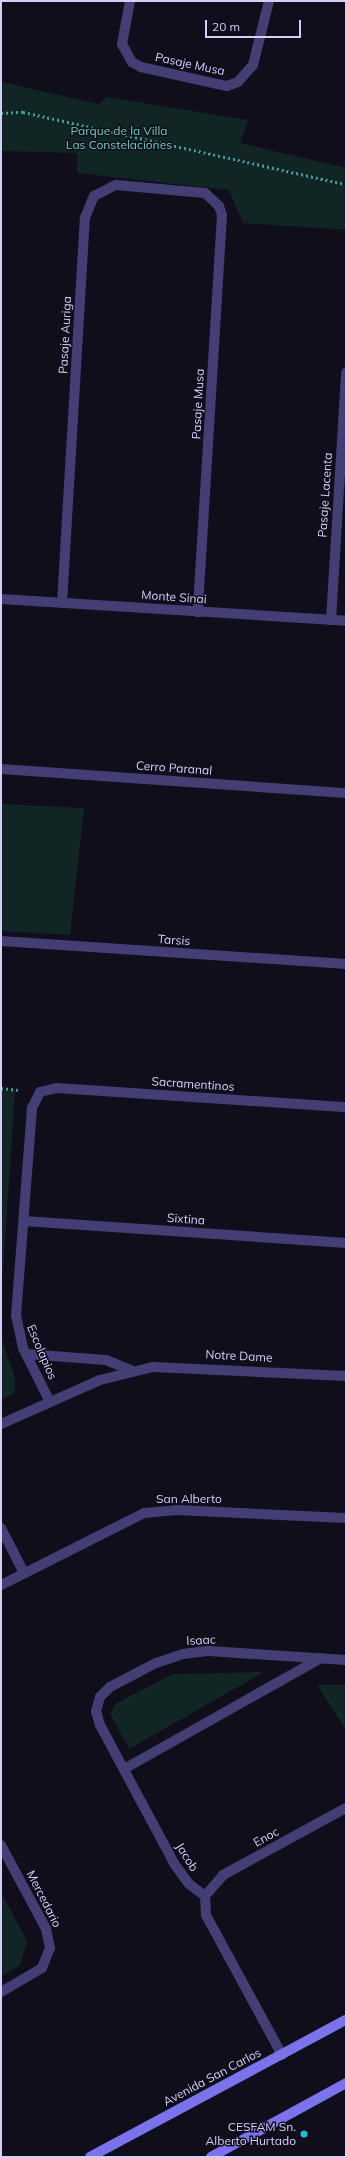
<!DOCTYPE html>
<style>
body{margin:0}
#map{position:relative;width:347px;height:2158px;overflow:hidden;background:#110e1c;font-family:Mulish,sans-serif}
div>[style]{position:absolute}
.green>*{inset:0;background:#122525}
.path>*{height:2.5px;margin-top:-1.25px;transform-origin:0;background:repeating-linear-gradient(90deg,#3c9f9d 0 2px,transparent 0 5px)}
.minor>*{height:10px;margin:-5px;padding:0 5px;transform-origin:5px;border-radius:5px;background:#433f74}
.secondary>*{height:10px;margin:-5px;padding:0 5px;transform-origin:5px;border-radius:5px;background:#7a73ec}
.dots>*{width:11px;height:11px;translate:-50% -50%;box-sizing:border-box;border:2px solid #110e1c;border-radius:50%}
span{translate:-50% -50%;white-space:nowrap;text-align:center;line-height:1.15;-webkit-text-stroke:3px #110e1c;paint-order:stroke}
.street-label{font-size:12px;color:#d5cff8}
.park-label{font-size:12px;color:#66ceb8}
.poi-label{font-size:12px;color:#d5cff8}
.right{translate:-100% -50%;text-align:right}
.frame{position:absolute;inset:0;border:2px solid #d5cff8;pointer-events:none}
.scale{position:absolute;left:205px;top:20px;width:96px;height:18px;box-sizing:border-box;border:2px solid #d5cff8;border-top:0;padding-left:5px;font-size:12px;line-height:14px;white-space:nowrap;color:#d5cff8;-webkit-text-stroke:3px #110e1c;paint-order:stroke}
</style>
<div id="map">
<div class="green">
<div style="clip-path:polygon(1px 82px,99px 104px,107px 97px,248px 120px,240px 143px,346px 168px,346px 230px,243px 223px,229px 190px,77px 173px,77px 153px,1px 151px)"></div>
<div style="clip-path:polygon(1px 804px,84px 808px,70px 935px,1px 931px)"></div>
<div style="clip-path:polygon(1px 1090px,15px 1091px,1px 1301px)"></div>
<div style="clip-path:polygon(1px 1336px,15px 1378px,15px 1393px,1px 1400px)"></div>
<div style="clip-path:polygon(264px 1672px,129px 1749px,110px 1714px,115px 1704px,173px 1674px)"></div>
<div style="clip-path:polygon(317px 1685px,346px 1685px,346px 1730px)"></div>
<div style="clip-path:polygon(1px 1892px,27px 1941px,20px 1965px,1px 1976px)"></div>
</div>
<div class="path">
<div style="left:1px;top:113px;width:22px;rotate:-3deg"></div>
<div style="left:23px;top:112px;width:331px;rotate:12.6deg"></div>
<div style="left:1px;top:1088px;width:17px;rotate:7deg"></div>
</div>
<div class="minor">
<div style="left:130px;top:1px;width:44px;rotate:100.5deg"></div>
<div style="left:122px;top:44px;width:21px;rotate:61deg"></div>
<div style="left:132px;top:62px;width:10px;rotate:29deg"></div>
<div style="left:141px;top:67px;width:88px;rotate:12.5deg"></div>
<div style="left:227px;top:86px;width:12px;rotate:-20deg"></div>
<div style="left:238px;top:82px;width:23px;rotate:-49deg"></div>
<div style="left:253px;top:65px;width:66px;rotate:-76deg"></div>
<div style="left:1px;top:599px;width:346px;rotate:3.6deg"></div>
<div style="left:62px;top:603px;width:386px;rotate:-86.6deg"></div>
<div style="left:85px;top:218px;width:24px;rotate:-68deg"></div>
<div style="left:94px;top:196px;width:25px;rotate:-27deg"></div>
<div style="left:116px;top:185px;width:89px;rotate:5.1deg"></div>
<div style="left:205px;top:193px;width:19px;rotate:43deg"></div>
<div style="left:219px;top:206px;width:9px;rotate:72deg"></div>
<div style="left:222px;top:215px;width:398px;rotate:93.5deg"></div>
<div style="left:331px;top:620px;width:248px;rotate:-86.5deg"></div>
<div style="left:1px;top:769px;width:346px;rotate:4deg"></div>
<div style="left:1px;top:941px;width:346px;rotate:3.8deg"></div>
<div style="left:24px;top:1221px;width:323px;rotate:3.9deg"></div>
<div style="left:26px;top:1354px;width:80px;rotate:4.3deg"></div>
<div style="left:106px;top:1360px;width:27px;rotate:22deg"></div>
<div style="left:50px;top:1402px;width:60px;rotate:-116.6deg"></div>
<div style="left:23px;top:1348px;width:33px;rotate:-102deg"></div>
<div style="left:16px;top:1316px;width:209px;rotate:-85.6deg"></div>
<div style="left:32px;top:1108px;width:18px;rotate:-63deg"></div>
<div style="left:40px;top:1092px;width:17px;rotate:-13deg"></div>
<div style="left:57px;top:1088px;width:290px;rotate:3.8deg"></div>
<div style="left:1px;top:1424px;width:108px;rotate:-24deg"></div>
<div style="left:100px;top:1380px;width:55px;rotate:-13.8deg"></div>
<div style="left:153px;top:1367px;width:193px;rotate:2.7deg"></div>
<div style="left:1px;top:1528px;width:51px;rotate:62.9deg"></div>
<div style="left:1px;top:1585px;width:160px;rotate:-26.7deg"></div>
<div style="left:144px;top:1513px;width:33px;rotate:-5deg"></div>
<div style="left:177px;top:1510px;width:169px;rotate:2.7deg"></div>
<div style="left:124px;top:1769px;width:226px;rotate:-29.4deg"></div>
<div style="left:1px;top:1845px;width:95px;rotate:61.8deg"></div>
<div style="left:46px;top:1929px;width:19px;rotate:78deg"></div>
<div style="left:50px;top:1948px;width:22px;rotate:112deg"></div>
<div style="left:42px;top:1968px;width:48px;rotate:149.7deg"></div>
<div style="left:205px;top:1896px;width:20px;rotate:-143deg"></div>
<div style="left:189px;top:1884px;width:26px;rotate:-126deg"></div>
<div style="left:174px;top:1863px;width:157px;rotate:-118.2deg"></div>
<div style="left:100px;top:1725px;width:15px;rotate:-106deg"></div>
<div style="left:96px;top:1711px;width:15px;rotate:-74deg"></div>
<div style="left:100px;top:1697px;width:14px;rotate:-45deg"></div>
<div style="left:110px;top:1687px;width:52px;rotate:-27.6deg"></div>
<div style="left:156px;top:1663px;width:28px;rotate:-18deg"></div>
<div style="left:183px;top:1654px;width:26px;rotate:-7deg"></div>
<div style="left:209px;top:1651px;width:137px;rotate:3.8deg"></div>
<div style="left:282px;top:2055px;width:159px;rotate:-118.5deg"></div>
<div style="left:206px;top:1915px;width:19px;rotate:-93deg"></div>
<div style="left:205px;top:1896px;width:28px;rotate:-49deg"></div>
<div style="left:223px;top:1875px;width:140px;rotate:-28.6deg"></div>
</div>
<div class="secondary">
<div style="left:90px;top:2157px;width:290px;rotate:-28.2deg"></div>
<div style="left:211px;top:2157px;width:154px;rotate:-28.7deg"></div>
</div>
<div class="dots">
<div style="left:304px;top:2134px;background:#1dbdd6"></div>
</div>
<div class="street-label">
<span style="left:190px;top:64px;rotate:12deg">Pasaje Musa</span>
<span style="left:65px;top:335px;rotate:-87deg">Pasaje Auriga</span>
<span style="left:198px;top:404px;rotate:-87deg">Pasaje Musa</span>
<span style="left:325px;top:495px;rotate:-86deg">Pasaje Lacenta</span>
<span style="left:174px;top:597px;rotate:4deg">Monte Sinai</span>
<span style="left:174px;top:768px;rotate:4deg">Cerro Paranal</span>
<span style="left:174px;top:940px;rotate:4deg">Tarsis</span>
<span style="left:193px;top:1084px;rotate:4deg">Sacramentinos</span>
<span style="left:186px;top:1219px;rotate:4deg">Sixtina</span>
<span style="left:42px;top:1352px;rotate:67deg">Escolapios</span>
<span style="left:239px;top:1356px;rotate:3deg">Notre Dame</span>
<span style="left:189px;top:1499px">San Alberto</span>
<span style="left:201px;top:1640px;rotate:-3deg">Isaac</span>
<span style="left:266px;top:1837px;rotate:-29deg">Enoc</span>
<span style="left:187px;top:1857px;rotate:58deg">Jacob</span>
<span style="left:44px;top:1899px;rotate:63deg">Mercedario</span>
<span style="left:212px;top:2077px;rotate:-28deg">Avenida San Carlos</span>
</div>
<div class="park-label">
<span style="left:119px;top:138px">Parque de la Villa<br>Las Constelaciones</span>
</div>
<div class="poi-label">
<span class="right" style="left:296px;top:2134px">CESFAM Sn.<br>Alberto Hurtado</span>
</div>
<div class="frame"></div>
<div class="scale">20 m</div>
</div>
